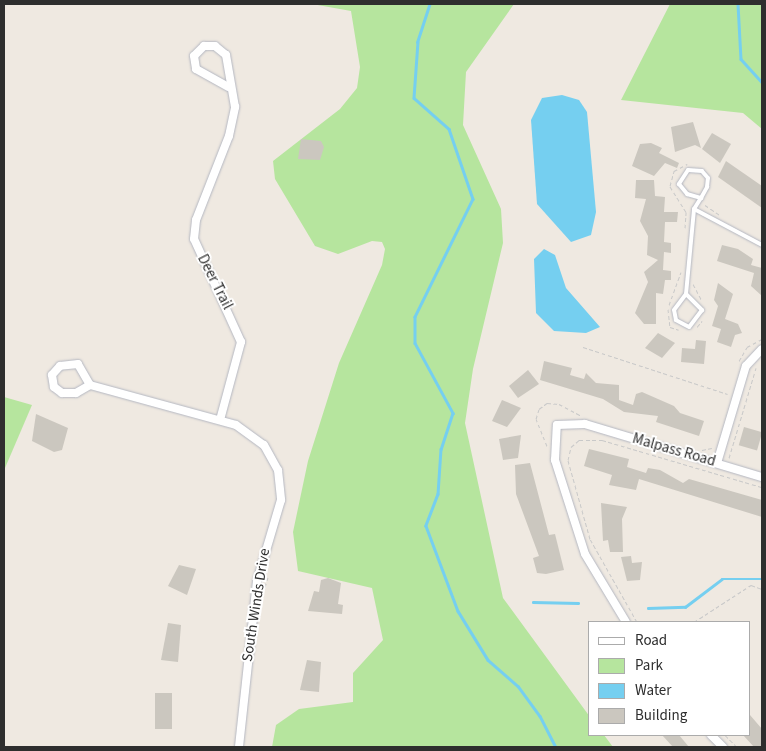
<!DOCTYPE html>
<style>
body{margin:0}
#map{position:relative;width:766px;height:751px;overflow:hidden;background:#efe9e1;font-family:"Source Sans 3",sans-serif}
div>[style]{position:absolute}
.green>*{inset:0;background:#b6e59e}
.water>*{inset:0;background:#75cff0}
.stream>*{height:2.5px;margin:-1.25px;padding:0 1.25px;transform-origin:1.25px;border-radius:1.25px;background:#75cff0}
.building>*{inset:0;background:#cbc7bf;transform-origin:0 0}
.path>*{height:1px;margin-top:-0.5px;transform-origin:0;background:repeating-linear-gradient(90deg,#c9c9c9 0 4px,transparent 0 6.5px)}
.roads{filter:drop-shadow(0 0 1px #b4b7c1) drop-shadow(0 0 1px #b4b7c1)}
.lane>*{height:4px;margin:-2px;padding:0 2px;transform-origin:2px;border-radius:2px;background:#fff}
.street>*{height:8px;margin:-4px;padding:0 4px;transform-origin:4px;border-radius:4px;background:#fff}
span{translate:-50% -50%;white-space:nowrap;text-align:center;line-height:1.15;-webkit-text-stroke:4px #fff;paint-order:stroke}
.street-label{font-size:15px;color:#2e2e2e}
.frame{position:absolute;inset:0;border:5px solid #2e2e2e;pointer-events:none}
.legend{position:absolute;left:588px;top:621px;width:162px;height:115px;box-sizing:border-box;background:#fff;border:1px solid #ababab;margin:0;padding:6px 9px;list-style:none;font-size:15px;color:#2e2e2e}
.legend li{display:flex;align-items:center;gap:10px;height:25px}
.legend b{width:25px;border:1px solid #ababab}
</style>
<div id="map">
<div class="green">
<div style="clip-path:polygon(312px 4px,514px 4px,466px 72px,463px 125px,501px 209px,503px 243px,473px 369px,465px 423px,503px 598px,590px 717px,590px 735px,604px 735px,613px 747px,272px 747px,276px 725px,299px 709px,353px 702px,353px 673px,383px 640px,372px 588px,298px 571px,293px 532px,308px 461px,339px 363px,382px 265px,385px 249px,382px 242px,372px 241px,338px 254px,315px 246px,275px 179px,273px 161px,340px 109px,357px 88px,360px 67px,351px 11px)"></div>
<div style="clip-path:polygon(670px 4px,762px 4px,762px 129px,743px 113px,621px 100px)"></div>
<div style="clip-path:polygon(4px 397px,32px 405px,5px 468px,4px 468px)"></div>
</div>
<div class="water">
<div style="clip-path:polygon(562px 95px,579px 100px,587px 112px,596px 212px,591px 235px,571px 242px,537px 204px,531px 120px,542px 98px)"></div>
<div style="clip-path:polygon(544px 249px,555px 255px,566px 288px,600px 327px,586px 333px,554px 331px,536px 313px,534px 259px)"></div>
</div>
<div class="stream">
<div style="left:430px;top:4px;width:40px;rotate:108deg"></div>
<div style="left:418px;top:42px;width:56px;rotate:94.1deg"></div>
<div style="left:414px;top:98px;width:47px;rotate:41.5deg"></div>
<div style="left:449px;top:129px;width:74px;rotate:71.1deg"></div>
<div style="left:473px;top:199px;width:131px;rotate:116.2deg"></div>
<div style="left:415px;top:317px;width:26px;rotate:90deg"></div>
<div style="left:415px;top:343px;width:80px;rotate:61.5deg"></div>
<div style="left:453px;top:413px;width:38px;rotate:108deg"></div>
<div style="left:441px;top:449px;width:45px;rotate:93.8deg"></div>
<div style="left:438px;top:494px;width:34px;rotate:111deg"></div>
<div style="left:426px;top:526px;width:91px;rotate:69.4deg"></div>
<div style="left:458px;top:611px;width:57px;rotate:58.5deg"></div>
<div style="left:488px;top:660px;width:40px;rotate:41deg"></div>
<div style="left:518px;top:686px;width:37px;rotate:54deg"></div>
<div style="left:540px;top:716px;width:35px;rotate:63deg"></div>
<div style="left:738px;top:4px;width:55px;rotate:86.9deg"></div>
<div style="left:741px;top:59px;width:31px;rotate:48deg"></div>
<div style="left:533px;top:602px;width:45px;rotate:1.3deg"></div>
<div style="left:648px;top:608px;width:37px;rotate:-2deg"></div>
<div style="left:685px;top:607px;width:46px;rotate:-37.1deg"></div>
<div style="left:722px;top:579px;width:40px"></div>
</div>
<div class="building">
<div style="clip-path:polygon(693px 122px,701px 148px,695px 145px,675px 152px,671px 127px)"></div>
<div style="clip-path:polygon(712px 133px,731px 144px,720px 163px,702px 149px)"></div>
<div style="clip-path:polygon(301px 139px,321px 141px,324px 147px,320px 160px,298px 159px)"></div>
<div style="clip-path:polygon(651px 143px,662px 148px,659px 153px,679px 163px,677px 168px,665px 163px,654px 176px,632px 166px,640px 144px)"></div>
<div style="clip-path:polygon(726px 161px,762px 186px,762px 208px,718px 177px)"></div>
<div style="clip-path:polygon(636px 180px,654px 180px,655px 196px,665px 197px,664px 212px,678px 212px,677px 222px,665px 222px,664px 242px,671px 243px,671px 253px,664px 252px,663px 270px,671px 271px,671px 280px,665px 280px,663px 294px,656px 293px,656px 324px,644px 324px,635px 313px,648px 282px,644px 272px,658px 260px,647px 255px,648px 236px,640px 221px,646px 199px,635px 198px)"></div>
<div style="clip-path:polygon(722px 245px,738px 249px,753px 259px,751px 265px,762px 268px,762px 296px,751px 286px,754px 273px,717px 261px)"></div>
<div style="clip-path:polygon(718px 283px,733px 294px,725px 319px,738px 324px,742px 333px,735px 335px,731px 347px,717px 342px,721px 329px,712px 326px,718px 306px,714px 300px)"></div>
<div style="clip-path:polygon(658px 333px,675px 343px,662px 358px,645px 348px)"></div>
<div style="clip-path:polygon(696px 340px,706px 341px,704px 364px,681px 362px,682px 348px,695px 349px)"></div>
<div style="clip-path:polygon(544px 361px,572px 368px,570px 375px,584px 379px,586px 373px,596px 383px,619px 385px,619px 400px,633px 405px,636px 394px,642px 392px,674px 406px,680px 413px,704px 421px,699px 436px,656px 422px,658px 416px,624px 412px,603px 399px,540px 380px)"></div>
<div style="clip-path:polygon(528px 370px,539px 384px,518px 398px,509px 386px)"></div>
<div style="clip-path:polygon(502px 400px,521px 408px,507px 427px,492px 421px)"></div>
<div style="clip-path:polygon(36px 414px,68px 428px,62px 450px,54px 452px,32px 441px)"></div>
<div style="left:744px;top:427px;width:19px;height:19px;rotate:16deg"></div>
<div style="clip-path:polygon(521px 435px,518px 458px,503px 460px,499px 439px)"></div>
<div style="clip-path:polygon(589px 449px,629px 459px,627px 467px,646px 473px,648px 468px,660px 470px,683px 483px,689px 479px,762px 500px,762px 517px,639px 479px,636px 490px,609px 485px,612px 475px,584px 466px)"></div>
<div style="clip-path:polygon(530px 463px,549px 535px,555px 534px,564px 570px,546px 574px,537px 573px,533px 558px,539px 556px,516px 494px,515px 465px)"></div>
<div style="clip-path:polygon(601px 503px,627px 507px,622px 519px,623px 552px,610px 552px,608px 540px,603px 541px)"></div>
<div style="clip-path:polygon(631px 556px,632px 563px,642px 562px,640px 580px,627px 581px,621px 557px)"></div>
<div style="clip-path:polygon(179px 565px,196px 569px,187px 595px,168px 586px)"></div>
<div style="clip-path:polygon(328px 578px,341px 583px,338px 604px,343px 605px,342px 614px,308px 611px,314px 591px,319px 592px,321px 580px)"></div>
<div style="clip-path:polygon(168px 623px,181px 625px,178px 662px,161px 660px)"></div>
<div style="clip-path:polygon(307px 660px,321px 662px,319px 692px,300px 690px)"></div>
<div style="left:155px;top:693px;width:17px;height:36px"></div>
<div style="clip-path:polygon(750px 715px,762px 729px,762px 747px,754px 747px,743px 735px,750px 735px)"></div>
<div style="clip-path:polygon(662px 735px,679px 735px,689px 747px,673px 747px)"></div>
</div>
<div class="path">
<div style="left:705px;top:205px;width:18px;rotate:34deg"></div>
<div style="left:685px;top:228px;width:16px;rotate:-86deg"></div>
<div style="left:686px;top:212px;width:31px;rotate:-122deg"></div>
<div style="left:670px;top:186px;width:16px;rotate:-75deg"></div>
<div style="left:674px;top:171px;width:15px;rotate:-28deg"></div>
<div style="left:693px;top:284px;width:19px;rotate:62deg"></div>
<div style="left:669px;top:305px;width:35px;rotate:-70deg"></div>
<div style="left:668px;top:309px;width:18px;rotate:84deg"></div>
<div style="left:670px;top:327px;width:9px;rotate:18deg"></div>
<div style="left:697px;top:327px;width:8px;rotate:-50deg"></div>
<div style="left:583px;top:347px;width:152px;rotate:18deg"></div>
<div style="left:739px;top:361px;width:16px;rotate:-60deg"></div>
<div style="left:747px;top:347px;width:17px;rotate:-28deg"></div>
<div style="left:547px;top:446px;width:29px;rotate:-112deg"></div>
<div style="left:536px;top:419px;width:10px;rotate:-73deg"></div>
<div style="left:539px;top:409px;width:10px;rotate:-37deg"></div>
<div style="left:547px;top:403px;width:12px;rotate:5deg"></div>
<div style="left:559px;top:404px;width:24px;rotate:28deg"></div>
<div style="left:702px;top:450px;width:10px;rotate:-11deg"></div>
<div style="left:729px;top:458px;width:94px;rotate:-73.3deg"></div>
<div style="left:265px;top:587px;width:10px;rotate:-73deg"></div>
<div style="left:637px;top:622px;width:95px;rotate:-119.5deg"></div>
<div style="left:590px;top:539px;width:82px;rotate:-105.6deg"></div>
<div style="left:568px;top:460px;width:13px;rotate:-77deg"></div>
<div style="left:571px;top:447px;width:11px;rotate:-41deg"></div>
<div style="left:579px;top:440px;width:23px"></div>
<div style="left:602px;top:440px;width:167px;rotate:16.4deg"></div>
<div style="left:694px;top:622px;width:68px;rotate:-33deg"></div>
<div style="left:751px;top:585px;width:12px;rotate:20deg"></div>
<div style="left:725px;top:735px;width:17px;rotate:45deg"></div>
</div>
<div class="roads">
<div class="lane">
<div style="left:694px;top:209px;width:13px;rotate:-58deg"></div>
<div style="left:701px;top:198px;width:13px;rotate:-61deg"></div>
<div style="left:707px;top:187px;width:9px;rotate:-84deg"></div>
<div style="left:708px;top:178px;width:9px;rotate:-131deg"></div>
<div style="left:702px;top:171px;width:14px;rotate:-176deg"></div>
<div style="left:688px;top:170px;width:17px;rotate:123deg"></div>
<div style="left:679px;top:184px;width:13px;rotate:51deg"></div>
<div style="left:687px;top:194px;width:15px;rotate:16deg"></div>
<div style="left:686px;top:294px;width:23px;rotate:45deg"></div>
<div style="left:702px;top:310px;width:21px;rotate:127deg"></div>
<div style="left:689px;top:327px;width:15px;rotate:-152deg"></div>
<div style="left:676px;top:320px;width:10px;rotate:-101deg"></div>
<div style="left:674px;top:310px;width:20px;rotate:-53deg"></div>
<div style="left:686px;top:294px;width:85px;rotate:-84.6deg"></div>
<div style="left:694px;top:209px;width:77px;rotate:27.9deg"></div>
</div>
<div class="street">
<div style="left:90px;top:385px;width:24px;rotate:-120deg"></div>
<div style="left:78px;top:364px;width:18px;rotate:174deg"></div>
<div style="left:60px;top:366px;width:12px;rotate:132deg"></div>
<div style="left:52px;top:375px;width:12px;rotate:81deg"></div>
<div style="left:54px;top:387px;width:10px;rotate:37deg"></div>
<div style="left:62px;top:393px;width:14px"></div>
<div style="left:76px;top:393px;width:16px;rotate:-30deg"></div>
<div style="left:90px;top:385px;width:151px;rotate:15.3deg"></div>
<div style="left:236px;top:425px;width:34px;rotate:36deg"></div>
<div style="left:264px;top:445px;width:29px;rotate:61deg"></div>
<div style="left:278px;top:470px;width:30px;rotate:84deg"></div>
<div style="left:281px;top:500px;width:84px;rotate:106.5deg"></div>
<div style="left:257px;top:581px;width:167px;rotate:96.2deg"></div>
<div style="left:220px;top:420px;width:81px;rotate:-74.9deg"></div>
<div style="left:241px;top:342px;width:113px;rotate:-114.5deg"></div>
<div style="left:194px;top:239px;width:19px;rotate:-84deg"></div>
<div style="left:196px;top:220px;width:90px;rotate:-68.6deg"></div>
<div style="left:229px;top:136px;width:30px;rotate:-78deg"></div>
<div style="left:235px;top:107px;width:53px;rotate:-99.8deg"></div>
<div style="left:226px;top:55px;width:14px;rotate:-141deg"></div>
<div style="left:215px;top:46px;width:11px;rotate:180deg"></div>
<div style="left:204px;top:46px;width:14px;rotate:135deg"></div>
<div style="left:194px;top:56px;width:13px;rotate:81deg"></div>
<div style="left:196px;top:69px;width:37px;rotate:29deg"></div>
<div style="left:717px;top:463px;width:101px;rotate:-73.4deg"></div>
<div style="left:746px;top:366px;width:23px;rotate:-47deg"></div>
<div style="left:626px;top:622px;width:79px;rotate:-121.1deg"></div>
<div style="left:585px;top:554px;width:99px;rotate:-107.7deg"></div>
<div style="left:555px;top:460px;width:35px;rotate:-87deg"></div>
<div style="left:557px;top:425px;width:28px;rotate:-2deg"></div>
<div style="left:585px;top:424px;width:185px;rotate:16.7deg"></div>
<div style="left:711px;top:735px;width:17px;rotate:45deg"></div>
</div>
</div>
<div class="street-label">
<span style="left:215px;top:282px;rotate:63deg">Deer Trail</span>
<span style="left:674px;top:450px;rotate:16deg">Malpass Road</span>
<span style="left:256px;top:605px;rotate:-81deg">South Winds Drive</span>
</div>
<div class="frame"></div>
<ul class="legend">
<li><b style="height:6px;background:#fff"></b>Road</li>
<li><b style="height:14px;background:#b6e59e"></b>Park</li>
<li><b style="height:14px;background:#75cff0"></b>Water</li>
<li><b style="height:14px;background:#cbc7bf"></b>Building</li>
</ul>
</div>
